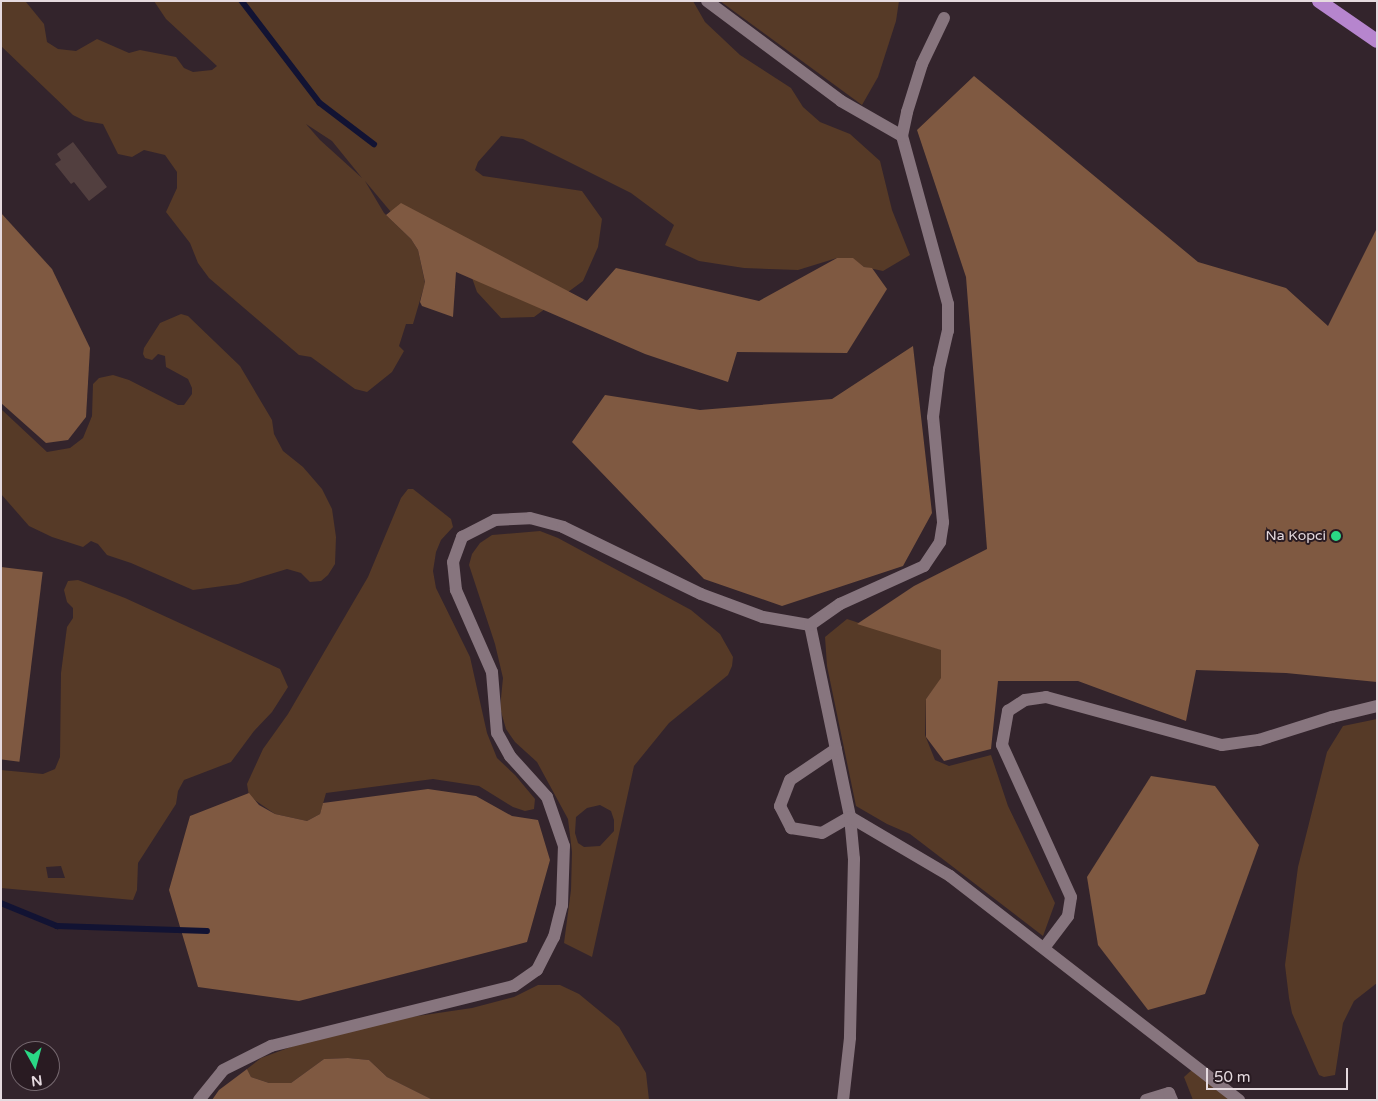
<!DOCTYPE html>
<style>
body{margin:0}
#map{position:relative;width:1378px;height:1101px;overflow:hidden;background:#33242c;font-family:"Varela Round",sans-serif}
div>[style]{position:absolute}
.green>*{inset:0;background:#563a27}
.forest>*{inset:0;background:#7f5941;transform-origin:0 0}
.stream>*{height:5.5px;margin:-2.75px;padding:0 2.75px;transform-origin:2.75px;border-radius:2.75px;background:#121333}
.building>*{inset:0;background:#523f3f}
.minor>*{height:12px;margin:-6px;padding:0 6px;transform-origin:6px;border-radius:6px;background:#87757e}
.trunk>*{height:14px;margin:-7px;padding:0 7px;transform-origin:7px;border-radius:7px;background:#b685ce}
.dots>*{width:14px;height:14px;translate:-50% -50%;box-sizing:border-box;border:2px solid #291b22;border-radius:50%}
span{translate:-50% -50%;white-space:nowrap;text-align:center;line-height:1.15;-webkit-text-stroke:4px #291b22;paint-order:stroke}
.poi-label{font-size:14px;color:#e5dadf}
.right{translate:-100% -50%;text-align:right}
.frame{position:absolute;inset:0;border:2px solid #e5dadf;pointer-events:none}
.north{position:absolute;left:10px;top:1041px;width:50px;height:50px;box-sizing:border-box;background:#291b22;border:1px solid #74676e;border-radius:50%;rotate:173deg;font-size:14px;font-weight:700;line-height:20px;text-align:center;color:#e5dadf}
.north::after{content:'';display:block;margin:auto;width:18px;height:22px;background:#2ad885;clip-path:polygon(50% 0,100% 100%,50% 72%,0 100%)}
.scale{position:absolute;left:1206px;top:1068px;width:142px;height:22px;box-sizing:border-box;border:2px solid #e5dadf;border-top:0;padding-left:6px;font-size:15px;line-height:18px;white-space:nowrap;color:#e5dadf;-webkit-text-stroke:4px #291b22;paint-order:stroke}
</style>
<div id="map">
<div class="green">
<div style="clip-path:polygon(evenodd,1px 1px,26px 2px,44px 24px,47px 42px,58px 49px,76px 51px,97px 39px,129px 53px,140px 50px,176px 57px,184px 68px,193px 72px,212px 70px,217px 66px,166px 19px,154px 1px,693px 1px,705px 22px,740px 55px,791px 88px,803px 107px,820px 122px,850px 134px,880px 161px,892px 210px,910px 255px,883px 271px,864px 267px,852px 258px,837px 258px,798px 270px,744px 268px,699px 261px,665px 245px,674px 225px,631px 193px,523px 139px,501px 136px,478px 162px,475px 170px,483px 176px,582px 191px,602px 219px,598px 247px,583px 281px,534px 317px,501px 318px,477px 292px,465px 258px,396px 218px,365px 181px,384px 213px,411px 239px,418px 250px,425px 283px,413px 324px,406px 324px,399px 346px,404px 351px,392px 372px,367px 392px,355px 389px,311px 357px,299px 355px,209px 278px,198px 263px,190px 243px,166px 212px,177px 188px,177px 172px,165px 155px,144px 150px,132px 157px,118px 154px,103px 124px,85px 121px,73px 115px,1px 46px,1px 1px,306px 124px,332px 141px,362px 178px,320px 140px,306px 124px)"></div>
<div style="clip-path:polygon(720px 1px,899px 1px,896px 21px,878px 77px,862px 105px)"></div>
<div style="clip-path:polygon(181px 314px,188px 316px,240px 366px,272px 420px,274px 434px,283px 451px,303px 467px,322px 489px,332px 509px,336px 537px,335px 564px,328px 575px,321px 581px,310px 582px,301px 573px,287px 569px,238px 584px,193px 590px,131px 563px,107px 555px,98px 544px,91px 541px,83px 547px,52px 537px,29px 526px,1px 494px,1px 409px,47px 452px,70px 448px,83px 438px,92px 416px,93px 384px,99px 378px,113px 375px,129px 380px,178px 405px,184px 405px,192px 394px,192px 388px,188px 379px,166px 367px,165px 356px,158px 354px,152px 360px,145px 358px,143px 354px,144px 348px,160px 323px)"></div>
<div style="clip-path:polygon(408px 489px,413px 489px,451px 519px,453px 527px,441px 540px,436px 552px,433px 571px,436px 588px,470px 657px,487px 733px,497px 758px,515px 775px,535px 799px,534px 809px,525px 811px,513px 807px,479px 786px,433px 779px,326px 793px,320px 814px,307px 821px,275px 814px,249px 796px,247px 784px,263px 749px,288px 714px,368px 577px,401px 498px)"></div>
<div style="clip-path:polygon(evenodd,540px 531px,558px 538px,691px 610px,720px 634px,733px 657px,732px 666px,728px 675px,669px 723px,634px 766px,592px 957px,564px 943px,571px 890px,572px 852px,568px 819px,537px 762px,515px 742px,506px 729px,500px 708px,503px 678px,495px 644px,469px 565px,472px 554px,480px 543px,492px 535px,540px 531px,600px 805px,611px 811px,614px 820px,614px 831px,600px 846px,584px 847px,578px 843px,575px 833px,576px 817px,587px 808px,600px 805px)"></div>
<div style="clip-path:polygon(evenodd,78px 580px,125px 598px,280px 669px,288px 687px,272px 712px,254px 731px,231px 762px,184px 780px,178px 791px,176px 804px,138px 863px,137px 890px,133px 900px,1px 888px,1px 770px,43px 774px,55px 769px,60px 757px,61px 673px,67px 627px,73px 618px,73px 608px,67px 602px,64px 590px,68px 581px,78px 580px,61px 866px,65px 878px,48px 878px,46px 867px,61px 866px)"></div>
<div style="clip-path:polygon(847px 619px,942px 650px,942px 678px,926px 699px,925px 735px,935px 760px,949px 766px,991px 755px,1008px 806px,1055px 903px,1043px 936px,910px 834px,887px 824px,856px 806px,827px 666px,825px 637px)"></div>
<div style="clip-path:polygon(1377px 719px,1377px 983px,1354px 1001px,1343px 1023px,1335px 1075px,1324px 1077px,1319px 1075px,1314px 1064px,1292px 1013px,1289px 998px,1285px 965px,1298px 867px,1327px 752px,1343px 726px)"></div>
<div style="clip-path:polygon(538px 985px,560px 985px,579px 994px,619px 1027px,646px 1073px,649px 1100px,433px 1100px,387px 1077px,369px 1060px,348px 1058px,324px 1059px,291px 1083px,269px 1083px,251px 1077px,247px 1069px,261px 1058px,307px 1041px,377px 1022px,472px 1008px,514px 997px)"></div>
<div style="clip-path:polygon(1194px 1068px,1230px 1100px,1193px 1100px,1184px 1077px)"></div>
</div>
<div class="forest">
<div style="clip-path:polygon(974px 76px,1198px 262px,1286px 288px,1328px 326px,1377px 228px,1377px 682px,1286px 673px,1196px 670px,1186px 721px,1078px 681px,998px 681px,991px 749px,944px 761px,926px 737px,926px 699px,941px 678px,941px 650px,857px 624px,914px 586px,987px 549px,966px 277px,917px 130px)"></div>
<div style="clip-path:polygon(401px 203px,587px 301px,616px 268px,759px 301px,837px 258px,853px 258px,864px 267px,872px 268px,887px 289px,847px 353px,737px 352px,728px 382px,645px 354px,456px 272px,453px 317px,422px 306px,420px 302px,425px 282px,418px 250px,411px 239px,386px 215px)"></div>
<div style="clip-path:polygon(1px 213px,52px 269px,90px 348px,86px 417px,68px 440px,46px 443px,1px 403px)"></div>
<div style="clip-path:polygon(913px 346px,932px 513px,903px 566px,782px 606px,704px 579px,572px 442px,605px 395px,700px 410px,832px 399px)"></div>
<div style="left:1px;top:567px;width:42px;height:191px;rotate:7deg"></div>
<div style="clip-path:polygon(1151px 776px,1215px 786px,1259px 845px,1205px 994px,1148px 1010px,1098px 945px,1087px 877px)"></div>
<div style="clip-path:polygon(428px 789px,476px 796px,512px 816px,538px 820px,550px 860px,527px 942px,299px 1001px,198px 987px,169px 890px,190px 816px,249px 793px,259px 805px,275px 814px,307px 821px,320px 814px,323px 803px)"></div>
<div style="clip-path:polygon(348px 1058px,369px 1060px,387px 1077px,433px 1100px,212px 1100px,219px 1090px,247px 1069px,251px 1077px,269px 1083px,291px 1083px,324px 1059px)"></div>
</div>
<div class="stream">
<div style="left:242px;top:1px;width:128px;rotate:52.6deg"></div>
<div style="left:320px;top:103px;width:68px;rotate:37.2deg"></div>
<div style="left:1px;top:903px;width:61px;rotate:22.3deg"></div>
<div style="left:57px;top:926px;width:150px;rotate:1.9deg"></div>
</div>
<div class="building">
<div style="clip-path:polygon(73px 142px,107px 187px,89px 201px,74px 182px,71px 184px,55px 164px,61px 160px,57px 154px)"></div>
</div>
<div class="minor">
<div style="left:707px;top:1px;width:167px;rotate:36.7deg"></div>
<div style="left:841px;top:101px;width:70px;rotate:29.8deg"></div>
<div style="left:810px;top:625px;width:196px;rotate:78.2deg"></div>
<div style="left:850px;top:817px;width:42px;rotate:84.6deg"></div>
<div style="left:854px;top:859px;width:179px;rotate:91.3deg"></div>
<div style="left:850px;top:1038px;width:62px;rotate:96.4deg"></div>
<div style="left:836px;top:749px;width:55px;rotate:146deg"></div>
<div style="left:790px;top:780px;width:28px;rotate:111deg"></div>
<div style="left:780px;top:806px;width:25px;rotate:63deg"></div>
<div style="left:791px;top:828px;width:31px;rotate:9deg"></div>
<div style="left:822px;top:833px;width:32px;rotate:-30deg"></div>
<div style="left:850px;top:817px;width:116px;rotate:30.5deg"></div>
<div style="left:950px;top:876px;width:366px;rotate:37.8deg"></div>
<div style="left:1044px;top:948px;width:40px;rotate:-53deg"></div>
<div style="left:1068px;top:916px;width:19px;rotate:-81deg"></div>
<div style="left:1071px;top:897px;width:167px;rotate:-114.4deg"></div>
<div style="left:1002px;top:745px;width:35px;rotate:-80deg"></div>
<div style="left:1008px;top:711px;width:20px;rotate:-33deg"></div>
<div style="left:1025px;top:700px;width:21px;rotate:-8deg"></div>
<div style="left:1046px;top:697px;width:182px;rotate:15.3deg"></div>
<div style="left:1222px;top:745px;width:37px;rotate:-8deg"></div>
<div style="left:1259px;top:740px;width:77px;rotate:-17.5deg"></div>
<div style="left:1332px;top:717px;width:46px;rotate:-13.7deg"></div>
<div style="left:199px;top:1100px;width:38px;rotate:-51deg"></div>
<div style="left:223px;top:1070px;width:54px;rotate:-26.6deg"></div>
<div style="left:271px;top:1046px;width:250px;rotate:-13.9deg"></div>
<div style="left:514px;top:986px;width:28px;rotate:-35deg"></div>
<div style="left:537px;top:970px;width:37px;rotate:-63deg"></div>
<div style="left:554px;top:937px;width:33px;rotate:-76deg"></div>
<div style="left:562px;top:905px;width:59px;rotate:-88.1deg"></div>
<div style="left:564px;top:846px;width:52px;rotate:-109.1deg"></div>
<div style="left:547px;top:797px;width:55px;rotate:-132.1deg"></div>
<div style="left:510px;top:756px;width:26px;rotate:-119deg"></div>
<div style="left:497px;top:733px;width:61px;rotate:-94.7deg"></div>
<div style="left:492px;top:672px;width:90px;rotate:-113.7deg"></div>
<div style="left:456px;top:590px;width:28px;rotate:-96deg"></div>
<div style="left:453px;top:562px;width:27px;rotate:-70deg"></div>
<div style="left:462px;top:537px;width:37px;rotate:-27deg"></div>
<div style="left:495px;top:520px;width:35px;rotate:-3deg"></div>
<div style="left:530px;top:518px;width:34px;rotate:15deg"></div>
<div style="left:563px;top:527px;width:153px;rotate:25.9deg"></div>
<div style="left:701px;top:594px;width:66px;rotate:20.4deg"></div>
<div style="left:763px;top:617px;width:48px;rotate:9.7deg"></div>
<div style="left:810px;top:625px;width:37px;rotate:-35deg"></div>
<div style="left:840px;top:604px;width:92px;rotate:-24.3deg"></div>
<div style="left:924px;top:566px;width:29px;rotate:-56deg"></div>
<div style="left:940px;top:542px;width:20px;rotate:-81deg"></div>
<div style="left:943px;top:522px;width:105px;rotate:-95.4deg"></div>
<div style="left:933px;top:417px;width:48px;rotate:-82.9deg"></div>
<div style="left:939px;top:369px;width:39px;rotate:-77deg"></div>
<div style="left:948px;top:331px;width:27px;rotate:-90deg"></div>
<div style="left:948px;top:304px;width:174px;rotate:-105.3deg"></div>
<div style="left:902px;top:136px;width:25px;rotate:-78deg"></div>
<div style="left:907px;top:112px;width:50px;rotate:-72.6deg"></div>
<div style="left:922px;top:64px;width:51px;rotate:-64.4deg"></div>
<div style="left:1146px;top:1100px;width:24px;rotate:-17deg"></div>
<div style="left:1169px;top:1093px;width:8px;rotate:67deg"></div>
</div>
<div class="trunk">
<div style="left:1319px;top:1px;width:70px;rotate:34.6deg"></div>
</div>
<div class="dots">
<div style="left:1336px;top:536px;background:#2ad885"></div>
</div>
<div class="poi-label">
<span class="right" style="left:1326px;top:536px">Na Kopci</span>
</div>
<div class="frame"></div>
<div class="north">N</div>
<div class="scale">50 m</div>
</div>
